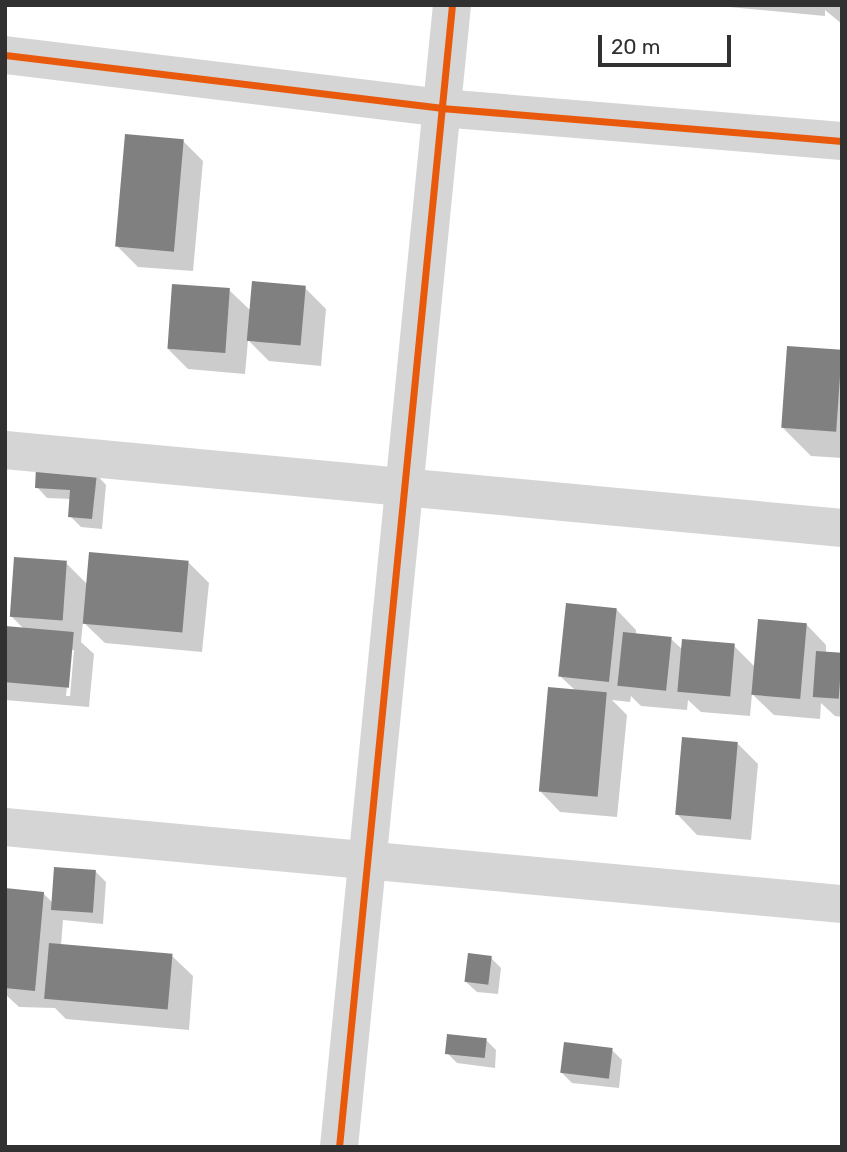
<!DOCTYPE html>
<style>
body{margin:0}
#map{position:relative;width:847px;height:1152px;overflow:hidden;background:#fff;font-family:Rubik,sans-serif}
div>[style]{position:absolute}
.shadow>*{inset:0;background:#0003}
.building>*{inset:0;background:#808080;transform-origin:0 0}
.minor>*{height:38px;margin:-19px;padding:0 19px;transform-origin:19px;border-radius:19px;background:#d5d5d5}
.cycleway>*{height:7px;margin:-3.5px;padding:0 3.5px;transform-origin:3.5px;border-radius:3.5px;background:#e8590c}
span{translate:-50% -50%;white-space:nowrap;text-align:center;line-height:1.15;-webkit-text-stroke:7px #fff;paint-order:stroke}
.frame{position:absolute;inset:0;border:7px solid #313131;pointer-events:none}
.scale{position:absolute;left:598px;top:35px;width:133px;height:32px;box-sizing:border-box;border:4px solid #313131;border-top:0;padding-left:9px;font-size:21px;line-height:24px;white-space:nowrap;color:#313131;-webkit-text-stroke:5px #fff;paint-order:stroke}
</style>
<div id="map">
<div class="shadow">
<div style="clip-path:polygon(708px 5px,842px 5px,842px 24px,825px 10px,825px 16px)"></div>
<div style="clip-path:polygon(183px 141px,203px 161px,193px 271px,138px 267px,117px 246px)"></div>
<div style="clip-path:polygon(305px 288px,326px 309px,321px 366px,269px 361px,248px 340px,245px 374px,188px 369px,168px 349px,229px 290px,251px 311px)"></div>
<div style="clip-path:polygon(842px 352px,842px 458px,811px 456px,782px 427px)"></div>
<div style="clip-path:polygon(96px 474px,106px 485px,102px 529px,81px 527px,70px 516px,71px 499px,47px 498px,37px 487px)"></div>
<div style="clip-path:polygon(evenodd,188px 562px,209px 583px,202px 652px,105px 643px,83px 622px,81px 642px,94px 654px,89px 707px,5px 700px,5px 628px,25px 630px,11px 616px,66px 563px,88px 585px,188px 562px,71px 650px,74px 650px,70px 696px,66px 696px,71px 650px)"></div>
<div style="clip-path:polygon(616px 609px,636px 630px,636px 635px,671px 639px,683px 650px,734px 646px,756px 668px,806px 624px,826px 645px,826px 654px,842px 655px,842px 717px,835px 716px,821px 703px,820px 719px,774px 715px,752px 694px,750px 716px,701px 712px,688px 700px,687px 710px,641px 706px,631px 696px,630px 702px,612px 700px,627px 715px,617px 817px,560px 812px,540px 791px,576px 691px,561px 677px)"></div>
<div style="clip-path:polygon(738px 744px,758px 764px,751px 840px,697px 835px,677px 814px)"></div>
<div style="clip-path:polygon(96px 872px,106px 882px,103px 924px,63px 920px,61px 946px,172px 956px,193px 976px,189px 1030px,66px 1019px,55px 1008px,19px 1007px,5px 994px,5px 903px,43px 893px,52px 902px)"></div>
<div style="clip-path:polygon(491px 958px,501px 968px,498px 994px,477px 992px,466px 982px)"></div>
<div style="clip-path:polygon(486px 1040px,496px 1050px,495px 1068px,457px 1063px,447px 1053px)"></div>
<div style="clip-path:polygon(612px 1050px,622px 1060px,619px 1088px,572px 1083px,561px 1072px)"></div>
</div>
<div class="building">
<div style="left:125px;top:134px;width:59px;height:113px;rotate:5deg"></div>
<div style="left:252px;top:281px;width:54px;height:60px;rotate:5deg"></div>
<div style="left:172px;top:284px;width:58px;height:65px;rotate:4deg"></div>
<div style="left:787px;top:346px;width:55px;height:82px;rotate:4deg"></div>
<div style="clip-path:polygon(36px 467px,97px 473px,92px 519px,68px 517px,70px 490px,35px 488px)"></div>
<div style="left:89px;top:552px;width:100px;height:72px;rotate:5deg"></div>
<div style="left:14px;top:557px;width:53px;height:60px;rotate:4deg"></div>
<div style="left:566px;top:603px;width:51px;height:74px;rotate:6deg"></div>
<div style="left:758px;top:619px;width:49px;height:76px;rotate:5deg"></div>
<div style="left:5px;top:626px;width:69px;height:56px;rotate:5deg"></div>
<div style="left:623px;top:632px;width:49px;height:54px;rotate:6deg"></div>
<div style="left:682px;top:639px;width:53px;height:53px;rotate:5deg"></div>
<div style="left:816px;top:651px;width:26px;height:46px;rotate:4deg"></div>
<div style="left:548px;top:687px;width:59px;height:105px;rotate:5deg"></div>
<div style="left:682px;top:737px;width:56px;height:78px;rotate:5deg"></div>
<div style="left:54px;top:867px;width:42px;height:43px;rotate:4deg"></div>
<div style="clip-path:polygon(5px 888px,44px 892px,35px 991px,5px 988px)"></div>
<div style="left:49px;top:943px;width:124px;height:56px;rotate:5deg"></div>
<div style="left:468px;top:953px;width:24px;height:29px;rotate:7deg"></div>
<div style="left:447px;top:1034px;width:40px;height:20px;rotate:6deg"></div>
<div style="left:564px;top:1042px;width:49px;height:31px;rotate:7deg"></div>
</div>
<div class="minor">
<div style="left:5px;top:55px;width:439px;rotate:6.9deg"></div>
<div style="left:441px;top:108px;width:402px;rotate:4.7deg"></div>
<div style="left:5px;top:450px;width:841px;rotate:5.32deg"></div>
<div style="left:5px;top:827px;width:841px;rotate:5.26deg"></div>
<div style="left:339px;top:1147px;width:1148px;rotate:-84.35deg"></div>
</div>
<div class="cycleway">
<div style="left:5px;top:55px;width:439px;rotate:6.9deg"></div>
<div style="left:441px;top:108px;width:402px;rotate:4.7deg"></div>
<div style="left:339px;top:1147px;width:1148px;rotate:-84.35deg"></div>
</div>
<div class="frame"></div>
<div class="scale">20 m</div>
</div>
